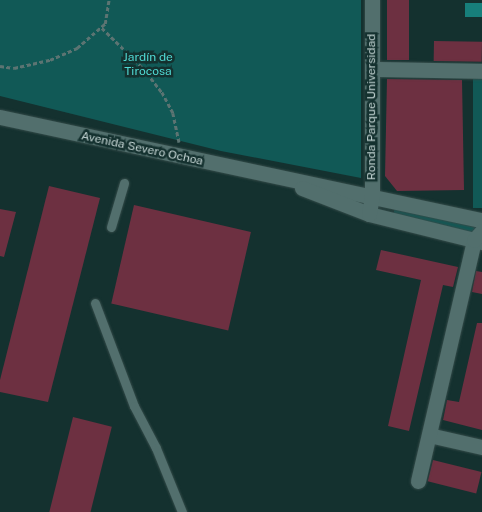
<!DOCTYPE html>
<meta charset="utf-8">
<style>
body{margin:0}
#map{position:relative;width:482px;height:512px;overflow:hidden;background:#14312f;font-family:"Public Sans",sans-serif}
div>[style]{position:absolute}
.green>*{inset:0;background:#115956;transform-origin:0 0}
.water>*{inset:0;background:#177f7b;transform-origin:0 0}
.building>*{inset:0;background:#6d3041;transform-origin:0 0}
.path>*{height:2.5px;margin-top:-1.25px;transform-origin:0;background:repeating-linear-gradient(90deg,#5c7472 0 4px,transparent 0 6.5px)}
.roads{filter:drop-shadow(0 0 1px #344b49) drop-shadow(0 0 1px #344b49)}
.lane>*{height:9px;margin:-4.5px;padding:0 4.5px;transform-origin:4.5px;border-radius:4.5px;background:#526f6d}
.street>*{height:15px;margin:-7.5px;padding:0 7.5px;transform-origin:7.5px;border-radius:7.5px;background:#526f6d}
span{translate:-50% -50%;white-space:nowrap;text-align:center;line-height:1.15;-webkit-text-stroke:5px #14312f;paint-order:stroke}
.park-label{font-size:12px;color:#50dad4}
.street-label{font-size:12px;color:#c8d8d7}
</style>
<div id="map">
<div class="green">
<div style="clip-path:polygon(0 0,361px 0,361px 178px,221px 151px,0 96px)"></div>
<div style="left:473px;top:79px;width:9px;height:129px"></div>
<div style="clip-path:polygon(395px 207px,482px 229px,482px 237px,393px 216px)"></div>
</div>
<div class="water">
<div style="left:465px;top:3px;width:17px;height:14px"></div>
</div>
<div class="building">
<div style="left:387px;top:0;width:22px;height:60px"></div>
<div style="left:434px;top:41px;width:48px;height:20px;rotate:1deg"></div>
<div style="clip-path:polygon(387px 79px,462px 80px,464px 190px,397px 191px,385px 176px)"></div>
<div style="clip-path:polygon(49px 186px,100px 198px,48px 402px,0 392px,0 380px)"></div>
<div style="left:134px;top:205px;width:120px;height:101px;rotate:13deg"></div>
<div style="clip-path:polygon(0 209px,16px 212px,4px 257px,0 256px)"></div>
<div style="clip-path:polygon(381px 250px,458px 267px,453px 287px,443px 285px,409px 431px,388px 426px,421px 280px,376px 270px)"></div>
<div style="clip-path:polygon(476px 271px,482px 272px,482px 294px,472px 292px)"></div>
<div style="clip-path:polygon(477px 323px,482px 323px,482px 430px,443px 420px,447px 400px,459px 402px)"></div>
<div style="left:73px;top:417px;width:40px;height:98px;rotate:14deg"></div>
<div style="left:433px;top:460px;width:50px;height:22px;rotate:14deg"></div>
</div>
<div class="path">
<div style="left:102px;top:28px;width:57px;rotate:44.3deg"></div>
<div style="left:143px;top:68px;width:31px;rotate:52deg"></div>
<div style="left:162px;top:92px;width:24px;rotate:62deg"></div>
<div style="left:173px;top:113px;width:30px;rotate:78deg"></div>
<div style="left:0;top:66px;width:14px;rotate:8deg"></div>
<div style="left:14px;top:68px;width:37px;rotate:-13deg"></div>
<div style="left:50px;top:60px;width:30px;rotate:-24deg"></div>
<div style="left:77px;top:48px;width:37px;rotate:-41deg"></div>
<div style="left:105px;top:24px;width:24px;rotate:-81deg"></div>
</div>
<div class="roads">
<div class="lane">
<div style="left:111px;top:227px;width:46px;rotate:-73.5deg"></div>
<div style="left:95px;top:303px;width:110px;rotate:69.3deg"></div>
<div style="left:134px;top:406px;width:47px;rotate:62.4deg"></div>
<div style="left:156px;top:448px;width:69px;rotate:67.9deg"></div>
</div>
<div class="street">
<div style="left:372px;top:69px;width:110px;rotate:1deg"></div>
<div style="left:0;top:117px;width:493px;rotate:12.1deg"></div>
<div style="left:302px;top:188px;width:72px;rotate:21.2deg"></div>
<div style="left:369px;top:214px;width:116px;rotate:13.9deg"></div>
<div style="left:369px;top:214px;width:19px;rotate:-81deg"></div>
<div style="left:372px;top:195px;width:195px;rotate:-90deg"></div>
<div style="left:429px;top:435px;width:54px;rotate:12.8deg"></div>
<div style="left:418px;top:481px;width:247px;rotate:-76.9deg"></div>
<div style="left:474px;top:240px;width:12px;rotate:-48deg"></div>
</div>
</div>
<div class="park-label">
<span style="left:148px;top:65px">Jardín de<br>Tirocosa</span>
</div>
<div class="street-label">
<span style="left:372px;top:107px;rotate:-90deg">Ronda Parque Universidad</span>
<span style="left:142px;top:149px;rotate:12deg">Avenida Severo Ochoa</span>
</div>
</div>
